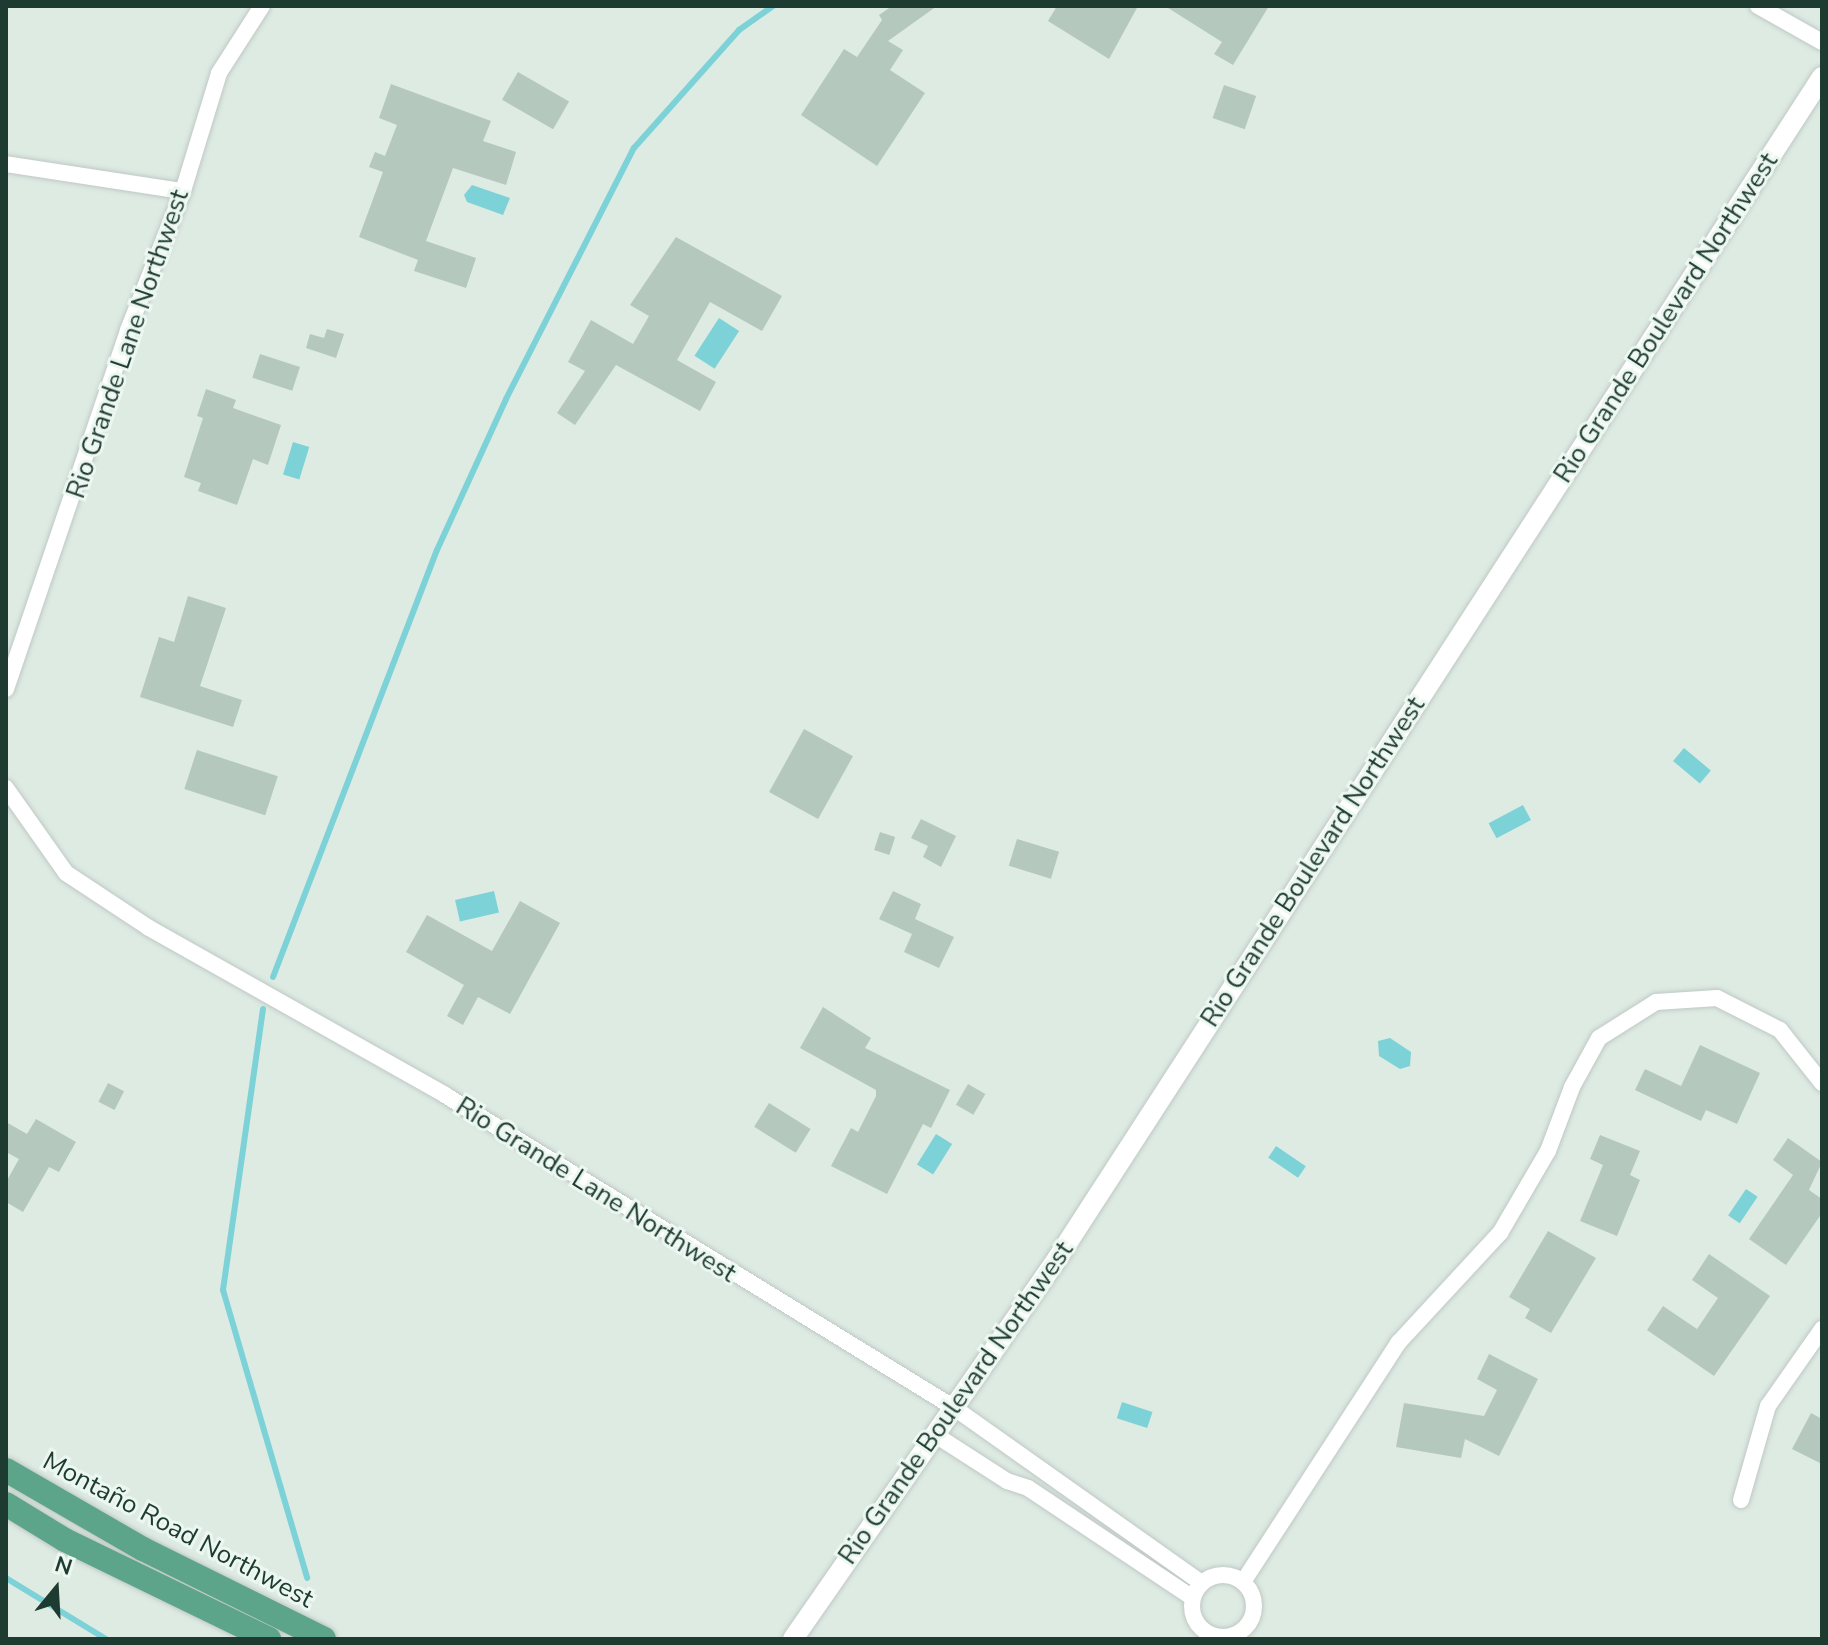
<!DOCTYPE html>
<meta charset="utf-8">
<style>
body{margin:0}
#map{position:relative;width:1828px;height:1645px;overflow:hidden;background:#ddebe3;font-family:"Nunito Sans",sans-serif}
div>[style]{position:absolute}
.water>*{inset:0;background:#7dd2d7;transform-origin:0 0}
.stream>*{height:6px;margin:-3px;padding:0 3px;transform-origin:3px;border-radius:3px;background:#7dd2d7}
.building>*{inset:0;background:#b5c8be;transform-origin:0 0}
.roads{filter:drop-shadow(0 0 2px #c0c8c5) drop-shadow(0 0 2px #c0c8c5)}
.minor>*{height:16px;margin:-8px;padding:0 8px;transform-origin:8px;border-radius:8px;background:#fff}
.minor>.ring{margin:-8px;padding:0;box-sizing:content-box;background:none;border:16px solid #fff;border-radius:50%}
.tertiary>*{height:20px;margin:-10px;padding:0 10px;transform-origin:10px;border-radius:10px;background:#fff}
.primary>*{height:24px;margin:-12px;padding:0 12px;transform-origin:12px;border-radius:12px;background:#5ca58b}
span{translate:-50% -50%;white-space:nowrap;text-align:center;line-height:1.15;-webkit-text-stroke:6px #edf7f1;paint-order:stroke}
.street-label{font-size:26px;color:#1d3b30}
.frame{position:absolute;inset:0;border:8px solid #1d3b30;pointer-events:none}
.north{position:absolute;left:16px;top:1549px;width:80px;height:80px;-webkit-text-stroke:6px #edf7f1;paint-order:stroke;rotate:18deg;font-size:22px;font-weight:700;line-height:32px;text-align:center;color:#1d3b30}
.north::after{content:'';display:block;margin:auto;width:28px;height:36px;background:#1d3b30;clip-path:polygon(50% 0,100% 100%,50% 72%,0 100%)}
</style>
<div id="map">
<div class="water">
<div style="clip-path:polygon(472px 185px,510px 198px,503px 215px,467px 202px,464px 195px)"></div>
<div style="left:719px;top:318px;width:24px;height:45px;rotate:33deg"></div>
<div style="left:293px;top:442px;width:17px;height:34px;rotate:17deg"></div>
<div style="left:1684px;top:748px;width:35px;height:17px;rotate:40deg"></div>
<div style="left:1523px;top:805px;width:17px;height:39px;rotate:62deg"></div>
<div style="left:494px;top:891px;width:22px;height:40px;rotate:77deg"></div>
<div style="clip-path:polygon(1390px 1038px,1411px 1052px,1410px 1066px,1400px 1069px,1379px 1056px,1378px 1041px)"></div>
<div style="left:936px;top:1134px;width:19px;height:36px;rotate:32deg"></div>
<div style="left:1276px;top:1146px;width:36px;height:14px;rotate:34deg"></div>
<div style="left:1746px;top:1189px;width:14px;height:32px;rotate:34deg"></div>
<div style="left:1122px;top:1402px;width:32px;height:17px;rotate:18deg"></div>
</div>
<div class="stream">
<div style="left:273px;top:977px;width:457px;rotate:-69deg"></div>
<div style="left:437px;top:550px;width:166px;rotate:-65.4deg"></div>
<div style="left:506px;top:399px;width:282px;rotate:-63deg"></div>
<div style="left:634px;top:148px;width:158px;rotate:-48.3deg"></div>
<div style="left:739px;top:30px;width:42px;rotate:-35.2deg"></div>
<div style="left:263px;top:1009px;width:284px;rotate:98.1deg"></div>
<div style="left:223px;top:1290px;width:300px;rotate:73.7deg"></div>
<div style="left:6px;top:1578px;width:117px;rotate:31.4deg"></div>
</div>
<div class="building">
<div style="clip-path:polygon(892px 6px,937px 6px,888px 41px,903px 50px,890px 70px,925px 93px,877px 166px,801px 115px,844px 49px,857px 57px,882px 20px,879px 15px)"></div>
<div style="clip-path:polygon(1057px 6px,1138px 6px,1109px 59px,1048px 21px)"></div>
<div style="clip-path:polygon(1165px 6px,1269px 6px,1233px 65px,1214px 54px,1222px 42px)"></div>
<div style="left:518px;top:72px;width:59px;height:32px;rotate:30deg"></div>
<div style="clip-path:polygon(391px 84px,491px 121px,483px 141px,516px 152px,506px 185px,453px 168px,426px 241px,476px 258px,466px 288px,414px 271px,418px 260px,359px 237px,383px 172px,369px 167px,375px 152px,385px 156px,397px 125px,379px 118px)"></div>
<div style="left:1224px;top:85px;width:34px;height:35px;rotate:19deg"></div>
<div style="clip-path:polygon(676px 237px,782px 296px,762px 331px,710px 302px,677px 360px,716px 382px,700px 411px,616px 365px,575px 425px,557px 413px,585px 371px,568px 362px,591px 320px,633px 344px,649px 316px,630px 305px)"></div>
<div style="clip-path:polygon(327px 329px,344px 334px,336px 358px,306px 348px,310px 334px,324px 338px)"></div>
<div style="left:260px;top:354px;width:42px;height:25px;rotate:18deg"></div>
<div style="clip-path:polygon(206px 389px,236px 400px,233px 408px,281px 425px,268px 465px,253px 459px,237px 505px,198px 491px,201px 483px,184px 477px,203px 418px,197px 416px)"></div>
<div style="clip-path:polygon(188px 596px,226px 608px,200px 686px,242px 700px,233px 727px,140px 697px,159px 637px,174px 642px)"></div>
<div style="left:804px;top:729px;width:56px;height:72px;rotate:29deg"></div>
<div style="left:197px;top:750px;width:85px;height:41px;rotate:18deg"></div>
<div style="clip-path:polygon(921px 819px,956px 836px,941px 867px,923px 857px,928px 846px,911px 838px)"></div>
<div style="left:880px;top:832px;width:16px;height:19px;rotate:18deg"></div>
<div style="left:1017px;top:839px;width:44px;height:28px;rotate:17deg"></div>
<div style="clip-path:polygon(893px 891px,921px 904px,915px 919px,954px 937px,939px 968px,904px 952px,912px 934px,879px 919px)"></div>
<div style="clip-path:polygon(520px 901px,560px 923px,510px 1014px,478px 997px,463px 1025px,447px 1016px,464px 985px,406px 952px,427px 915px,492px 951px)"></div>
<div style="clip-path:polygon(823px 1007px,871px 1038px,865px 1048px,950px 1090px,931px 1128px,923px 1124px,887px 1194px,831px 1166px,851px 1128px,858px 1132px,876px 1096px,876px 1090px,800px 1048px)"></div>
<div style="clip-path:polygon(1700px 1045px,1760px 1073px,1737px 1124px,1706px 1110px,1701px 1121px,1635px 1090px,1645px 1069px,1681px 1086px)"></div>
<div style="left:108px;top:1083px;width:18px;height:21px;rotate:27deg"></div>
<div style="left:968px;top:1084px;width:20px;height:24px;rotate:30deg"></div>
<div style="left:769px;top:1103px;width:49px;height:28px;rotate:32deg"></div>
<div style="clip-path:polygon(36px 1119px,76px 1142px,59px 1172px,49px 1167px,23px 1212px,6px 1202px,6px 1182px,19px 1159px,6px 1152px,6px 1122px,27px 1134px)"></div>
<div style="clip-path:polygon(1600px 1135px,1640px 1151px,1630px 1175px,1640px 1180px,1617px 1236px,1580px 1221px,1603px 1165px,1590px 1159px)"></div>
<div style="clip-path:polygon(1788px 1138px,1822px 1162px,1809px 1190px,1822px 1199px,1822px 1213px,1786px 1265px,1749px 1239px,1793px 1175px,1773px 1160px)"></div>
<div style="clip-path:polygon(1548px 1231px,1596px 1258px,1551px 1333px,1525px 1318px,1530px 1309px,1509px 1297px)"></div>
<div style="clip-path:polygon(1709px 1254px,1770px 1296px,1714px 1376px,1647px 1330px,1663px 1306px,1697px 1329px,1718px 1298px,1692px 1280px)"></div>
<div style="clip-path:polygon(1489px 1354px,1538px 1379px,1499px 1456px,1465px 1439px,1461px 1458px,1396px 1447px,1404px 1403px,1484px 1416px,1497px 1390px,1477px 1379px)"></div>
<div style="clip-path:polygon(1811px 1413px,1822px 1419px,1822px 1464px,1792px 1449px)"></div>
</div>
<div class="roads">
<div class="minor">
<div style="left:1758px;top:6px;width:73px;rotate:29.4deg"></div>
<div style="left:6px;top:164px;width:179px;rotate:8.7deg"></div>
<div style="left:6px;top:689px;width:379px;rotate:-71.2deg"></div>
<div style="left:128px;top:330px;width:149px;rotate:-68.4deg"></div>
<div style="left:183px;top:191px;width:123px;rotate:-73deg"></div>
<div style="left:219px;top:73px;width:80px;rotate:-57.3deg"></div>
<div style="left:6px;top:788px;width:104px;rotate:54.8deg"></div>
<div style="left:66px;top:873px;width:100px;rotate:33.5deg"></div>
<div style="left:149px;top:928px;width:340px;rotate:29.4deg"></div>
<div style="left:445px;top:1095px;width:596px;rotate:31.56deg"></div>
<div style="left:953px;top:1407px;width:305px;rotate:35.3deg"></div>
<div style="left:934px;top:1434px;width:87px;rotate:32.8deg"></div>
<div style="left:1007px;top:1481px;width:22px;rotate:18deg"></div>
<div style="left:1028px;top:1488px;width:198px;rotate:33.7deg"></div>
<div style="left:1741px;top:1500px;width:98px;rotate:-74deg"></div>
<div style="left:1768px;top:1406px;width:94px;rotate:-55deg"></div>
<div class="ring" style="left:1192px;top:1575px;width:46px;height:46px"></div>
<div style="left:1243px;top:1582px;width:286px;rotate:-57deg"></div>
<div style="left:1399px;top:1342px;width:149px;rotate:-47.2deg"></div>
<div style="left:1500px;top:1233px;width:95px;rotate:-59.7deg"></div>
<div style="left:1548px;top:1151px;width:68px;rotate:-69.4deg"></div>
<div style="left:1572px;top:1087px;width:56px;rotate:-61.1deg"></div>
<div style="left:1599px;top:1038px;width:67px;rotate:-32.3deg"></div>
<div style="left:1656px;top:1002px;width:61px;rotate:-3.8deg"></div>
<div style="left:1717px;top:998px;width:71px;rotate:26.9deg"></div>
<div style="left:1780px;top:1030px;width:68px;rotate:51.6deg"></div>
</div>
<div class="tertiary">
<div style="left:793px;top:1639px;width:463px;rotate:-55.2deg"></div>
<div style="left:1057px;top:1259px;width:1408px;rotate:-57.09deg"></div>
</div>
<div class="primary">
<div style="left:6px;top:1470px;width:158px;rotate:30deg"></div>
<div style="left:143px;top:1549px;width:202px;rotate:26.4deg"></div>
<div style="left:6px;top:1504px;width:69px;rotate:31.4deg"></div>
<div style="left:65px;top:1540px;width:227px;rotate:25.9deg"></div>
</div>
</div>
<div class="street-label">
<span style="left:1666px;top:318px;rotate:-57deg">Rio Grande Boulevard Northwest</span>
<span style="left:128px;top:344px;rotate:-71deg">Rio Grande Lane Northwest</span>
<span style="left:1313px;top:862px;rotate:-57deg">Rio Grande Boulevard Northwest</span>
<span style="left:596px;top:1190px;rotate:32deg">Rio Grande Lane Northwest</span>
<span style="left:956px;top:1403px;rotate:-55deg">Rio Grande Boulevard Northwest</span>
<span style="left:178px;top:1530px;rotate:28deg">Montaño Road Northwest</span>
</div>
<div class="frame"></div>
<div class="north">N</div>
</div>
